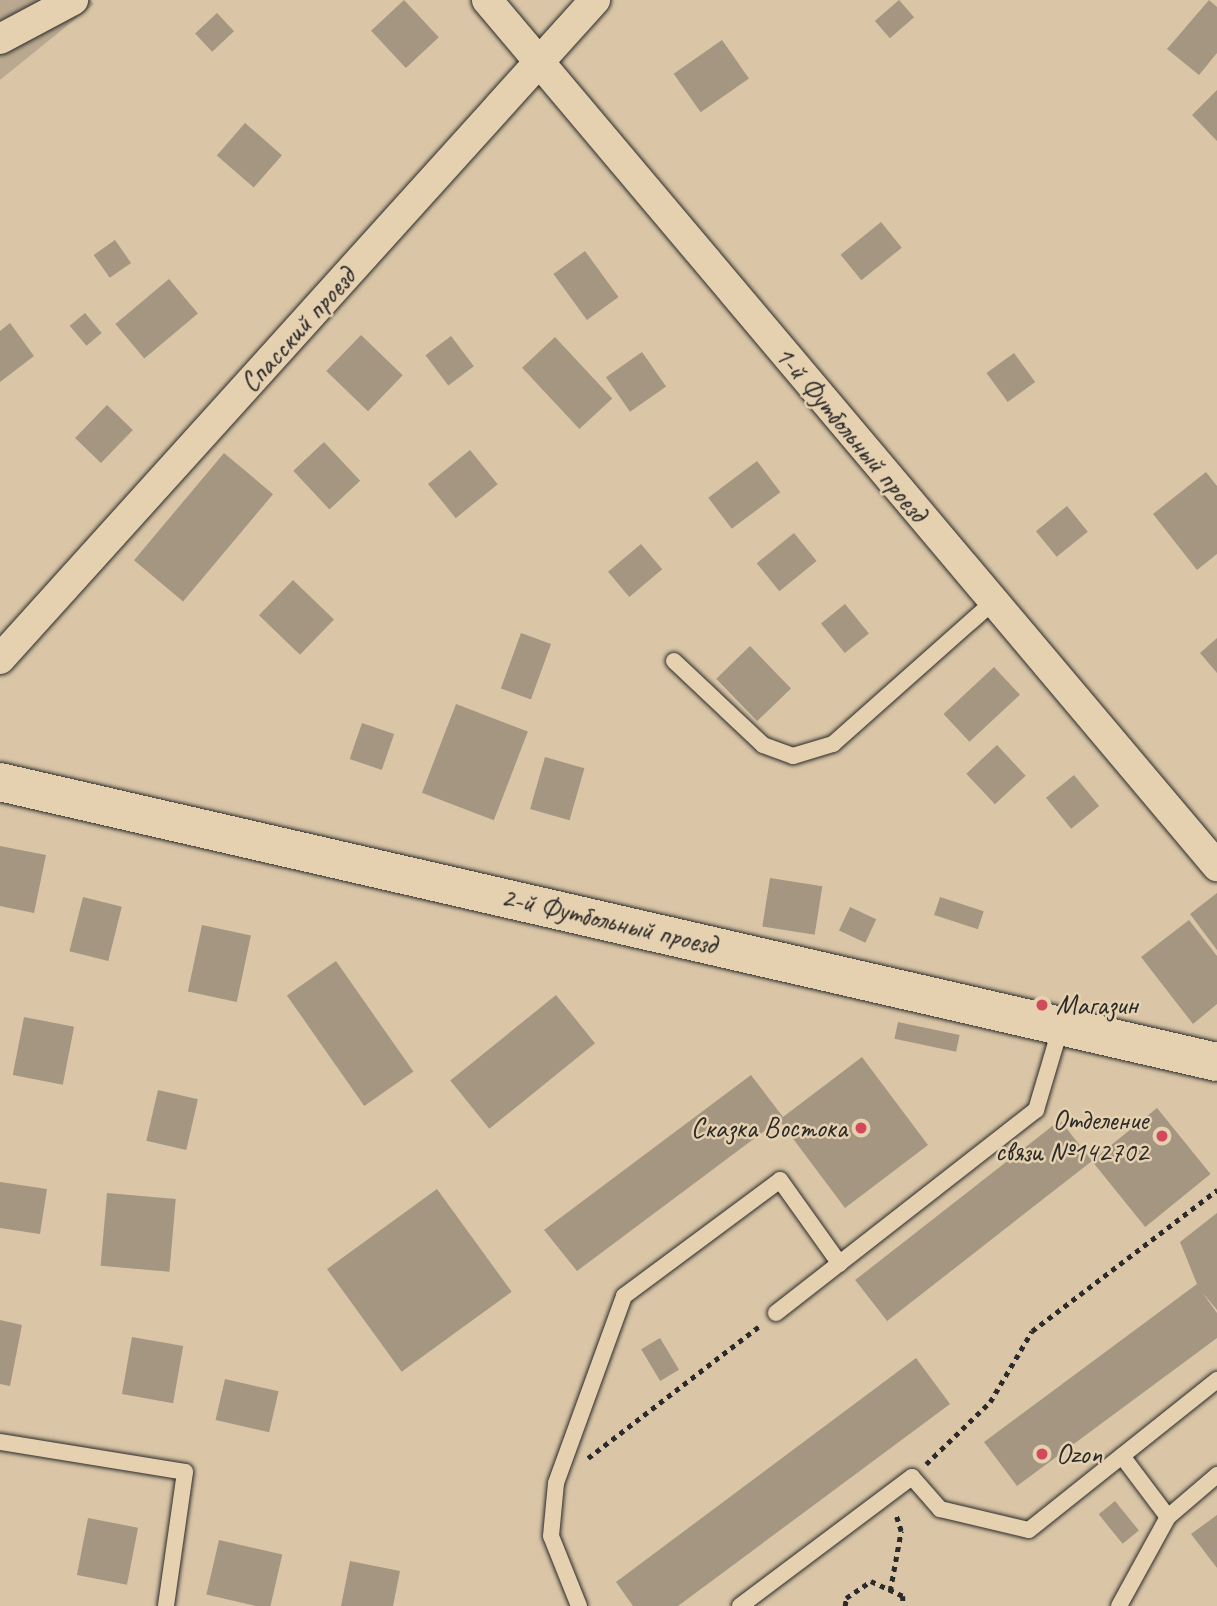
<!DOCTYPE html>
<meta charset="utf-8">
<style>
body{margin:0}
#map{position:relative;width:1217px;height:1606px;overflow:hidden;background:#dac6a7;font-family:Caveat,sans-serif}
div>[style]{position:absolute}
.green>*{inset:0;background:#baa990}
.building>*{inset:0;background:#a49681;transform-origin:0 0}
.path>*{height:4.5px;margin-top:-2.25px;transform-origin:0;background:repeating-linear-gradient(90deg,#2b2b2b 0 5px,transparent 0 10px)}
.roads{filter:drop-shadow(0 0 2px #2b2b2b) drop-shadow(0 0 2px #2b2b2b)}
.service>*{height:16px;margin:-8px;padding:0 8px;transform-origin:8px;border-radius:8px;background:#e5d0af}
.minor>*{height:30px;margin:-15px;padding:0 15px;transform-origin:15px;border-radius:15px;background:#e5d0af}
.tertiary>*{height:38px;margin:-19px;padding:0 19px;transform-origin:19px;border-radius:19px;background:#e5d0af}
.dots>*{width:19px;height:19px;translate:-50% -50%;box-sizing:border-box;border:4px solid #e5d0af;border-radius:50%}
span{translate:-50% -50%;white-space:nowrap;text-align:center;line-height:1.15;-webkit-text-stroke:5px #e5d0af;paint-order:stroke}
.street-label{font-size:28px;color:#2b2b2b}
.poi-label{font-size:28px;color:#2b2b2b}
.left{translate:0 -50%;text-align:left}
.right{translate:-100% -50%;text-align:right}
</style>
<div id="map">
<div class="green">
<div style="clip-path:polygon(0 0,90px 0,94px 4px,0 80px)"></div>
</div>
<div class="building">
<div style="left:404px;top:0;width:51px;height:45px;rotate:47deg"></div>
<div style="left:899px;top:0;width:23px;height:32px;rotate:49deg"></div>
<div style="clip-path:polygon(1209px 0,1217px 7px,1217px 53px,1199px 75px,1167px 49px)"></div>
<div style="left:217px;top:13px;width:25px;height:30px;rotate:47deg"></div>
<div style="left:722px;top:40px;width:47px;height:59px;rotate:55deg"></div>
<div style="clip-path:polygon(1217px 90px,1217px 141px,1192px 115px)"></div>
<div style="left:245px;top:123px;width:49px;height:43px;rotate:41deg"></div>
<div style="left:881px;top:222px;width:33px;height:52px;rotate:51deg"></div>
<div style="left:115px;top:240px;width:28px;height:26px;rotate:55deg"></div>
<div style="left:585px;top:251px;width:57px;height:39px;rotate:54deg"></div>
<div style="left:169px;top:279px;width:45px;height:70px;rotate:50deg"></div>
<div style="left:85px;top:313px;width:26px;height:20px;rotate:50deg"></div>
<div style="clip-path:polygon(10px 323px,34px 356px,0 382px,0 331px)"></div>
<div style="left:361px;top:335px;width:58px;height:50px;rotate:44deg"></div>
<div style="left:451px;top:336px;width:38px;height:32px;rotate:53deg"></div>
<div style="left:555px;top:337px;width:84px;height:45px;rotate:47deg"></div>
<div style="left:642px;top:352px;width:42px;height:44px;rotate:55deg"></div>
<div style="left:1014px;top:353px;width:36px;height:34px;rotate:54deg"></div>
<div style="left:107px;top:405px;width:36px;height:46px;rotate:44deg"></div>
<div style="left:324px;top:442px;width:53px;height:42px;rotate:47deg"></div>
<div style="left:470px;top:450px;width:44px;height:54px;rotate:51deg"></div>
<div style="left:224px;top:453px;width:64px;height:140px;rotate:40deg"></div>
<div style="left:757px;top:461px;width:39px;height:61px;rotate:53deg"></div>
<div style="clip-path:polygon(1206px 472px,1217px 486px,1217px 554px,1197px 570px,1153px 514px)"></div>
<div style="left:1067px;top:506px;width:33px;height:40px;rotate:51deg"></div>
<div style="left:794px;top:533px;width:36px;height:48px;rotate:51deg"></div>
<div style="left:641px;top:544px;width:33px;height:43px;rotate:50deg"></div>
<div style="left:293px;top:580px;width:57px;height:49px;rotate:44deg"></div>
<div style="left:845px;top:604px;width:38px;height:31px;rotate:51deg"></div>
<div style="left:521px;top:633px;width:32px;height:59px;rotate:20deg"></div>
<div style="clip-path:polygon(1217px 638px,1217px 673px,1200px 653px)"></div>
<div style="left:750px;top:646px;width:59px;height:47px;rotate:46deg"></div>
<div style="left:994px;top:667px;width:38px;height:69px;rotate:47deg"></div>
<div style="left:456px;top:704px;width:77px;height:95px;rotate:21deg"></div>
<div style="left:362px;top:723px;width:34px;height:38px;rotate:19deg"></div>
<div style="left:997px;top:745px;width:42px;height:42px;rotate:47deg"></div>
<div style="left:545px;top:757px;width:41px;height:54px;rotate:16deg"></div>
<div style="left:1074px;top:775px;width:40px;height:36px;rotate:51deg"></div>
<div style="clip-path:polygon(0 846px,46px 855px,34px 913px,0 906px)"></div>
<div style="left:770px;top:878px;width:53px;height:49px;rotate:9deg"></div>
<div style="clip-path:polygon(1217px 893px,1217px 950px,1190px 914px)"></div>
<div style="left:83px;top:897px;width:40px;height:56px;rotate:14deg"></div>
<div style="left:940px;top:897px;width:46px;height:19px;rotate:18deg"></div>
<div style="left:850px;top:907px;width:29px;height:26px;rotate:25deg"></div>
<div style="clip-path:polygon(1189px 920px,1217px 956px,1217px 1004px,1193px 1024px,1141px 957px)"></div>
<div style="left:202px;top:925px;width:50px;height:68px;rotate:12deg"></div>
<div style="left:336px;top:961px;width:135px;height:60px;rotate:55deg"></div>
<div style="left:556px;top:995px;width:62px;height:136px;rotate:51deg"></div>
<div style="left:24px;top:1017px;width:51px;height:59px;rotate:11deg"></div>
<div style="left:898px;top:1022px;width:63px;height:17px;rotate:12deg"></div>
<div style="clip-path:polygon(862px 1057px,928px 1145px,845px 1208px,779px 1120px,577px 1271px,544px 1230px,751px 1075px,783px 1117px)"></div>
<div style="left:158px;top:1090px;width:41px;height:52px;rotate:13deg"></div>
<div style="left:1157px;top:1108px;width:85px;height:84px;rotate:51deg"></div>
<div style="left:1060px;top:1120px;width:52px;height:260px;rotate:52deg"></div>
<div style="clip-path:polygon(0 1182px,47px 1189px,40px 1234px,0 1228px)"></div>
<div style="left:437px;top:1189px;width:127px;height:136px;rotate:54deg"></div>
<div style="left:107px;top:1193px;width:69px;height:73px;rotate:5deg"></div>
<div style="clip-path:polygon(1217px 1213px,1217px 1310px,1202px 1292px,1217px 1313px,1217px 1338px,1017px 1486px,984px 1442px,1197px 1284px,1180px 1242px)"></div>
<div style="clip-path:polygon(0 1320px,22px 1325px,10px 1386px,0 1384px)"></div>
<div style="left:132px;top:1337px;width:52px;height:58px;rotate:10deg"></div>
<div style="left:660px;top:1338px;width:37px;height:22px;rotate:59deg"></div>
<div style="clip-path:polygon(916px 1358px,950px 1404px,678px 1606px,633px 1606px,616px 1582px)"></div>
<div style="left:225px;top:1379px;width:55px;height:42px;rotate:13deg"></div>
<div style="left:1115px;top:1501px;width:38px;height:21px;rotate:51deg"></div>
<div style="clip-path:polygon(1217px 1515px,1217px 1568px,1191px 1534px)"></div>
<div style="left:88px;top:1518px;width:51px;height:58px;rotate:11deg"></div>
<div style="left:219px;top:1540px;width:65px;height:56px;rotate:13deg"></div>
<div style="clip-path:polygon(350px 1561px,400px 1571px,393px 1606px,341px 1606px)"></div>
</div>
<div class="path">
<div style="left:588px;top:1458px;width:218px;rotate:-37.6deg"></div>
<div style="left:926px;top:1464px;width:89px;rotate:-44.1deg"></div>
<div style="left:990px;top:1402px;width:82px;rotate:-59.4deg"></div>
<div style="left:1032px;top:1331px;width:233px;rotate:-37.3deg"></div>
<div style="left:890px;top:1591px;width:61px;rotate:-79.6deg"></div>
<div style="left:901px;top:1531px;width:19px;rotate:-108deg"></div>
<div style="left:845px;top:1606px;width:8px;rotate:-83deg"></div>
<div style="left:846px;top:1598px;width:30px;rotate:-34deg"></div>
<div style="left:871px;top:1581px;width:35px;rotate:25deg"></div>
<div style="left:903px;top:1596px;width:10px;rotate:90deg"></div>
</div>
<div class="roads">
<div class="service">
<div style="left:674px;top:661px;width:122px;rotate:43.3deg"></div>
<div style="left:763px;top:745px;width:32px;rotate:20deg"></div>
<div style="left:793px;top:756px;width:42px;rotate:-16.7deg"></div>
<div style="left:833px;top:744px;width:214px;rotate:-41.6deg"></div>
<div style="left:776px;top:1313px;width:330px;rotate:-38deg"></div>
<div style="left:1036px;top:1110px;width:88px;rotate:-73.4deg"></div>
<div style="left:0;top:1442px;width:187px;rotate:9.2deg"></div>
<div style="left:185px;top:1472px;width:135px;rotate:98.1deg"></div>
<div style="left:1122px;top:1456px;width:76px;rotate:53deg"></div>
<div style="left:579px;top:1606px;width:75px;rotate:-111.8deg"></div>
<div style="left:551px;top:1536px;width:53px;rotate:-84.6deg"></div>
<div style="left:556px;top:1483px;width:199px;rotate:-70deg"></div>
<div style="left:624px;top:1296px;width:194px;rotate:-36.6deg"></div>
<div style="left:780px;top:1180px;width:103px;rotate:54.5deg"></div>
<div style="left:740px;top:1606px;width:215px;rotate:-36.9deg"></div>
<div style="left:912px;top:1477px;width:43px;rotate:48.8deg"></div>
<div style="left:940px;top:1509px;width:91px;rotate:13.3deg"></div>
<div style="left:1029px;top:1530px;width:241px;rotate:-38.6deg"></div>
<div style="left:1119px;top:1606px;width:102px;rotate:-61.2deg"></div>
<div style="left:1168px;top:1517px;width:65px;rotate:-40.6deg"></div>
</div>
<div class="minor">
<div style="left:487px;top:0;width:1133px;rotate:49.87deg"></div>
<div style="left:0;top:39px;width:83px;rotate:-28.1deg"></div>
<div style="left:0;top:659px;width:888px;rotate:-47.92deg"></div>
</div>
<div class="tertiary">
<div style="left:0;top:782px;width:1249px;rotate:12.96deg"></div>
</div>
</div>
<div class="dots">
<div style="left:1042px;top:1005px;background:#d1495b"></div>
<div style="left:861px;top:1128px;background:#d1495b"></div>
<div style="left:1162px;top:1136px;background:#d1495b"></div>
<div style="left:1042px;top:1454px;background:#d1495b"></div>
</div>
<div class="street-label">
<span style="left:298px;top:330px;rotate:-48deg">Спасский проезд</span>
<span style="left:851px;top:434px;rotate:50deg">1-й Футбольный проезд</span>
<span style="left:609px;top:921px;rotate:13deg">2-й Футбольный проезд</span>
</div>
<div class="poi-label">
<span class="left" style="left:1056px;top:1005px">Магазин</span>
<span class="right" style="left:1148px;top:1136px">Отделение<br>связи №142702</span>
<span class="right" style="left:847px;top:1128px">Сказка Востока</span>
<span class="left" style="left:1056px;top:1454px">Ozon</span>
</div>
</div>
